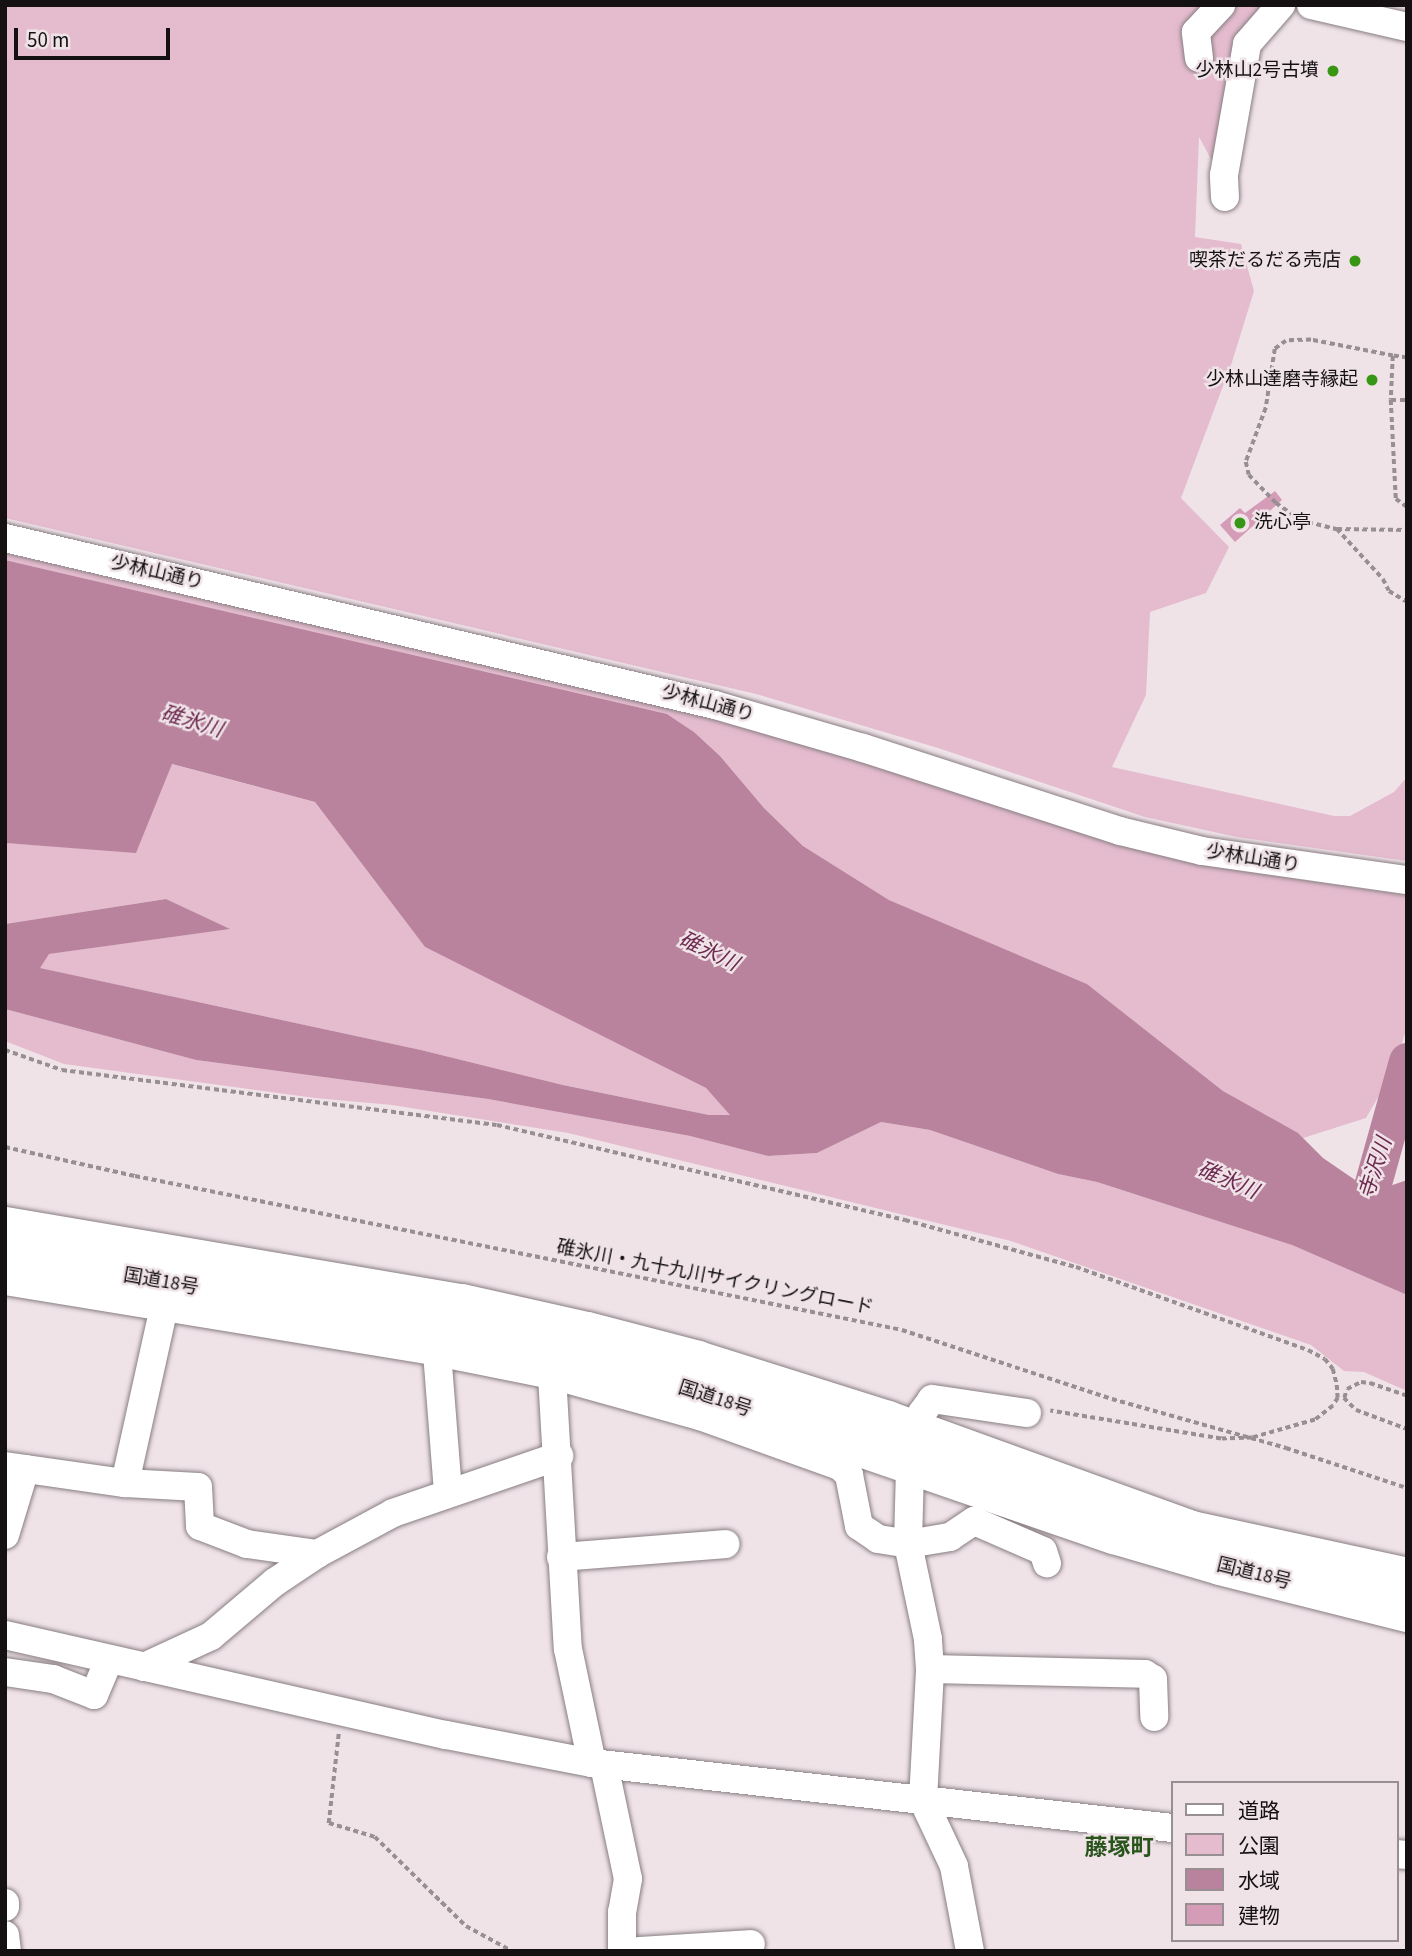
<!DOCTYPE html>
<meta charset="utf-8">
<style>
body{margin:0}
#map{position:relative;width:1412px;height:1956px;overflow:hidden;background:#efe3e8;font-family:"Source Sans 3","Noto Sans JP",sans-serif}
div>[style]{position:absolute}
.green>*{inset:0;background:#e4bcce}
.water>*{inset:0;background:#b9839d}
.river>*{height:37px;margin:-18.5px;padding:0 18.5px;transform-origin:18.5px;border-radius:18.5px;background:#b9839d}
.building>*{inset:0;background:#d49cb6}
.path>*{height:3.5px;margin-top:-1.75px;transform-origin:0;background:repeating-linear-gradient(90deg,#988f93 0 5px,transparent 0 8.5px)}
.roads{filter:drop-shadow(0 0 2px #887e82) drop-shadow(0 0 2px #887e82)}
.minor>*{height:28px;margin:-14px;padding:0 14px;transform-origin:14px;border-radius:14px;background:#fff}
.highway>*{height:38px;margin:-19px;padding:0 19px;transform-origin:19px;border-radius:19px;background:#fff}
.dots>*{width:19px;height:19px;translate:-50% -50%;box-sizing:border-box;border:4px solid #efe3e8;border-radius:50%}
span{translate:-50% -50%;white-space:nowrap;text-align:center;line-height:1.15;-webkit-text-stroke:5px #efe3e8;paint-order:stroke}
.poi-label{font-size:19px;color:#151113}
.right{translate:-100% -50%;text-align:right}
.left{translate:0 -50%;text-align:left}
.street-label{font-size:19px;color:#151113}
.water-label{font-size:21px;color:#6e2b50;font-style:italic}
.quarter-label{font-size:23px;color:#29551c;font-weight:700}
.frame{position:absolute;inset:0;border:7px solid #151113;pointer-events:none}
.legend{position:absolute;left:1171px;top:1781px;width:228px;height:161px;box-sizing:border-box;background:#efe3e8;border:2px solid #988f93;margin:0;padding:9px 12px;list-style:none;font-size:21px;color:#151113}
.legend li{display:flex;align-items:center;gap:14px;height:35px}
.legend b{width:35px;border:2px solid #988f93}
.scale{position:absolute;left:14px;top:28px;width:156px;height:32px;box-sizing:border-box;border:4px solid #151113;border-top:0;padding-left:9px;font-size:21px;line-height:24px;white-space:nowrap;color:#151113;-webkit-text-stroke:5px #efe3e8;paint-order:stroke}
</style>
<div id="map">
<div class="green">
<div style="clip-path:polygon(5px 5px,1272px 5px,1218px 172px,1199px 137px,1195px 237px,1241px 244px,1254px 291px,1232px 362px,1181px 498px,1229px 547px,1206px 593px,1150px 612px,1146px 695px,1112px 767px,1334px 816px,1350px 816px,1394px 792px,1407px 777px,1407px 861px,1237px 837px,1145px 817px,938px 748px,756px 694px,5px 518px)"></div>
<div style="clip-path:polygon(5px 553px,668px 706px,852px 758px,1200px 865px,1407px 895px,1407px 1028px,1391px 1075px,1366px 1118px,1303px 1138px,1223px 1091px,1087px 984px,889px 900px,803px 846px,764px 808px,720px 756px,694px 732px,667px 714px,5px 560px)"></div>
<div style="clip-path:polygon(171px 764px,315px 802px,425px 947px,706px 1088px,731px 1115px,709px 1115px,563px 1085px,421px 1050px,39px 968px,48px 954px,229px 929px,166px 899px,5px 924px,5px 843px,136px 852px)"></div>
<div style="clip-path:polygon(5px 1009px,196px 1060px,488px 1099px,690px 1136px,768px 1156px,817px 1153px,881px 1122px,930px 1130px,1058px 1174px,1097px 1182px,1292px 1245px,1407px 1295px,1407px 1391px,1364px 1372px,1344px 1371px,1311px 1345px,1011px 1241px,568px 1133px,392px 1105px,315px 1098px,64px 1064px,5px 1041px)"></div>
</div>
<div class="water">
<div style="clip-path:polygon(5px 560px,667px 714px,694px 732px,720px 756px,764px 808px,803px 846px,889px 900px,1087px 984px,1223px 1091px,1298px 1133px,1323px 1158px,1361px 1184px,1387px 1187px,1407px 1180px,1407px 1295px,1292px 1245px,1097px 1182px,1058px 1174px,930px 1130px,881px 1122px,817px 1153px,768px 1156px,690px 1136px,488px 1099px,196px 1060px,5px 1009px,5px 924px,166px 899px,230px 929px,49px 954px,40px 968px,421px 1050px,563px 1085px,709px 1115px,730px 1115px,706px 1088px,425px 947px,315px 802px,172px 764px,136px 853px,5px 843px)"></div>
</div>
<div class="river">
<div style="left:1351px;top:1232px;width:47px;rotate:-64.5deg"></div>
<div style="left:1371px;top:1190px;width:134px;rotate:-74.4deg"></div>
</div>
<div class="building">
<div style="clip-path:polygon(1275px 491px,1282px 500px,1235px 542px,1220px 525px,1240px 508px,1245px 513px)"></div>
</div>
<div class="path">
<div style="left:1393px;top:356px;width:84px;rotate:-169deg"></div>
<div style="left:1311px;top:340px;width:25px;rotate:178deg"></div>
<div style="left:1286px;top:341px;width:14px;rotate:144deg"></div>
<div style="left:1275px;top:349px;width:60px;rotate:98.7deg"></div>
<div style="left:1266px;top:408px;width:58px;rotate:110.3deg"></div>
<div style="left:1246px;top:462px;width:13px;rotate:77deg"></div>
<div style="left:1249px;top:475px;width:39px;rotate:46deg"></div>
<div style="left:1276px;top:503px;width:29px;rotate:35deg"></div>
<div style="left:1300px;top:520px;width:38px;rotate:14deg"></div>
<div style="left:1337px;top:529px;width:70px;rotate:0.8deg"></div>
<div style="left:1407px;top:358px;width:14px;rotate:-172deg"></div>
<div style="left:1393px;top:356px;width:44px;rotate:92.6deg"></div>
<div style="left:1391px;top:400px;width:99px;rotate:87.1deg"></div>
<div style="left:1396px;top:499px;width:14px;rotate:36deg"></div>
<div style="left:1391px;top:400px;width:16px"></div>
<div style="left:1337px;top:529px;width:68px;rotate:47.4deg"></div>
<div style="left:1383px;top:579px;width:13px;rotate:63deg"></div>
<div style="left:1389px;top:591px;width:21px;rotate:31deg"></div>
<div style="left:5px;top:1050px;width:60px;rotate:19.3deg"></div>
<div style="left:62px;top:1070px;width:438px;rotate:7.2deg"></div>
<div style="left:497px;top:1125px;width:419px;rotate:13.1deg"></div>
<div style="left:905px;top:1220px;width:177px;rotate:15.4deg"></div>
<div style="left:1076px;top:1267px;width:246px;rotate:19.7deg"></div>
<div style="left:1308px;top:1350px;width:19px;rotate:28deg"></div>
<div style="left:1325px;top:1359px;width:13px;rotate:51deg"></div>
<div style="left:1333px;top:1369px;width:16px;rotate:76deg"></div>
<div style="left:1337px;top:1385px;width:13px;rotate:86deg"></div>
<div style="left:1338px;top:1398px;width:9px;rotate:122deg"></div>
<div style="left:1333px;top:1406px;width:23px;rotate:142deg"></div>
<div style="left:1315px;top:1420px;width:66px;rotate:164.1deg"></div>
<div style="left:1252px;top:1438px;width:31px;rotate:178deg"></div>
<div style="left:1221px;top:1439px;width:173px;rotate:-170.7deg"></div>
<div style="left:5px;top:1147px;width:133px;rotate:12.6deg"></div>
<div style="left:135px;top:1176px;width:782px;rotate:11.35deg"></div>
<div style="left:902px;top:1330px;width:221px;rotate:18.2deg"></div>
<div style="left:1112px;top:1399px;width:181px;rotate:15.7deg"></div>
<div style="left:1286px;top:1448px;width:127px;rotate:18.3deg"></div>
<div style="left:1344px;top:1398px;width:9px;rotate:-72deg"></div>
<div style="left:1347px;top:1389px;width:16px;rotate:-27deg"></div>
<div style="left:1361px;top:1382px;width:9px;rotate:6deg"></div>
<div style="left:1370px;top:1383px;width:39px;rotate:19deg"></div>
<div style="left:1344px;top:1398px;width:17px;rotate:45deg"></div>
<div style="left:1356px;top:1410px;width:54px;rotate:20.4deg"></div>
<div style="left:339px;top:1734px;width:90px;rotate:96.4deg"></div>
<div style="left:329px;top:1823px;width:48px;rotate:16.9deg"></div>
<div style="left:375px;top:1837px;width:127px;rotate:44.4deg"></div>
<div style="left:466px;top:1926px;width:52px;rotate:28.5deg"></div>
</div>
<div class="roads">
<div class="minor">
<div style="left:1311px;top:5px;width:98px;rotate:12.9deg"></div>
<div style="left:1199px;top:58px;width:26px;rotate:-97deg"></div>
<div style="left:1196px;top:32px;width:37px;rotate:-47deg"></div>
<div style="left:1225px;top:197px;width:22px;rotate:-93deg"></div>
<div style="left:1224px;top:175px;width:133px;rotate:-80deg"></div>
<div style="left:1247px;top:44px;width:52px;rotate:-48.9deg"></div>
<div style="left:5px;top:538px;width:729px;rotate:13.24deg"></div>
<div style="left:715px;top:705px;width:154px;rotate:16.2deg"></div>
<div style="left:863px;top:748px;width:270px;rotate:17.9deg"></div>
<div style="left:1120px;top:831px;width:84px;rotate:13.7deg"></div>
<div style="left:1202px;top:851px;width:207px;rotate:8.1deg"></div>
<div style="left:5px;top:1281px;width:438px;rotate:9.3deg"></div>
<div style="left:437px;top:1352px;width:117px;rotate:11.3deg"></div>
<div style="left:552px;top:1375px;width:154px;rotate:15.5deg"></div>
<div style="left:700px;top:1416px;width:149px;rotate:19.7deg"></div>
<div style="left:840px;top:1466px;width:13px;rotate:45deg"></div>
<div style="left:849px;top:1475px;width:52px;rotate:78.9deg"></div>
<div style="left:859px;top:1526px;width:23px;rotate:34deg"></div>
<div style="left:878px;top:1539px;width:30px;rotate:9deg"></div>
<div style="left:908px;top:1544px;width:43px;rotate:-9.5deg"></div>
<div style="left:950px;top:1537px;width:29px;rotate:-34deg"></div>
<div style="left:974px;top:1521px;width:75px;rotate:23.5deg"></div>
<div style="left:1043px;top:1551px;width:13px;rotate:72deg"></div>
<div style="left:437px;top:1352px;width:139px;rotate:85.5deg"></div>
<div style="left:552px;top:1375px;width:274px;rotate:86.7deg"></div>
<div style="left:568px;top:1649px;width:116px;rotate:78.1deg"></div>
<div style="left:5px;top:1466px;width:121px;rotate:8.1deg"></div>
<div style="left:125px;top:1483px;width:73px;rotate:3.1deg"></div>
<div style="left:198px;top:1487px;width:39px;rotate:87deg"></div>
<div style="left:200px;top:1526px;width:50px;rotate:21deg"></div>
<div style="left:247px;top:1544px;width:71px;rotate:8.1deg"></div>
<div style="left:125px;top:1483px;width:180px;rotate:-77.5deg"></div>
<div style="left:5px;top:1535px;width:69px;rotate:-73.1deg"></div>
<div style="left:561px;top:1557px;width:165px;rotate:-4.5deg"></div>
<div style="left:5px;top:1635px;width:452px;rotate:12.8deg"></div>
<div style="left:446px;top:1735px;width:149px;rotate:10.9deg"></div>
<div style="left:592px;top:1763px;width:584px;rotate:6.39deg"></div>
<div style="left:144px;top:1667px;width:74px;rotate:-24.8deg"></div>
<div style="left:211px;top:1636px;width:84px;rotate:-40.2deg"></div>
<div style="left:275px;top:1582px;width:50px;rotate:-33.7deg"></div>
<div style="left:317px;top:1554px;width:86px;rotate:-28.3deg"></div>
<div style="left:393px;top:1513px;width:176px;rotate:-19deg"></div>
<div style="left:930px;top:1669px;width:215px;rotate:1.3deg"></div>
<div style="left:1145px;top:1674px;width:9px;rotate:32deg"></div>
<div style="left:1153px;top:1679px;width:38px;rotate:88deg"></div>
<div style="left:5px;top:1672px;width:49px;rotate:8.3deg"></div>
<div style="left:53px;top:1679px;width:44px;rotate:21.3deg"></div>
<div style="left:94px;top:1695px;width:39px;rotate:-67deg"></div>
<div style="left:604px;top:1765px;width:116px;rotate:78.1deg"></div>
<div style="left:628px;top:1879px;width:34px;rotate:100deg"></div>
<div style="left:622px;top:1912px;width:39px;rotate:90deg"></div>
<div style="left:1396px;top:1854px;width:11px;rotate:5deg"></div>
<div style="left:5px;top:1903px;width:4px;rotate:90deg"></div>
<div style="left:5px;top:1935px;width:16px;rotate:83deg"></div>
<div style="left:638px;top:1951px;width:113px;rotate:-3.5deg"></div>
<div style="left:970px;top:1951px;width:86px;rotate:-100.7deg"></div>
<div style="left:954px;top:1866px;width:73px;rotate:-115.2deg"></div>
<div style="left:923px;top:1800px;width:131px;rotate:-86.9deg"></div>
<div style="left:930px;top:1669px;width:30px;rotate:-94deg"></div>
<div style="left:928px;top:1639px;width:97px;rotate:-101.9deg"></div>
<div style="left:908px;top:1544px;width:77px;rotate:-88.5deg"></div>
<div style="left:910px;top:1467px;width:37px;rotate:-81deg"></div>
<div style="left:916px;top:1430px;width:18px;rotate:-71deg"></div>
<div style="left:922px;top:1413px;width:17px;rotate:-54deg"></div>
<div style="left:932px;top:1399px;width:96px;rotate:8.4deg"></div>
</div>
<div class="highway">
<div style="left:5px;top:1226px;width:463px;rotate:9.6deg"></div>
<div style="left:462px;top:1303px;width:128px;rotate:12.6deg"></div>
<div style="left:587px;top:1331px;width:115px;rotate:14.6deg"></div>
<div style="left:698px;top:1360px;width:199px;rotate:17.5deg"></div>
<div style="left:888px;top:1420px;width:323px;rotate:19.9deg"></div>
<div style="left:1192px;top:1530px;width:220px;rotate:12.3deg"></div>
<div style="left:5px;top:1255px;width:461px;rotate:9.6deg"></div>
<div style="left:460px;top:1332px;width:131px;rotate:12.8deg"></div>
<div style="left:588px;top:1361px;width:121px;rotate:15.9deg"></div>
<div style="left:704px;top:1394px;width:434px;rotate:19deg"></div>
<div style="left:1114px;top:1535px;width:110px;rotate:16.3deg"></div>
<div style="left:1220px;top:1566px;width:193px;rotate:14.1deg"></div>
</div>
</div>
<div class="dots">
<div style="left:1333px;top:71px;background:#389615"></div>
<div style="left:1355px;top:261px;background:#389615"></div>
<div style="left:1372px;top:380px;background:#389615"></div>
<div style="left:1240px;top:523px;background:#389615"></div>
</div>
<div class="poi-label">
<span class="right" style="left:1319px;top:71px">少林山2号古墳</span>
<span class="right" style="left:1341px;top:261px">喫茶だるだる売店</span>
<span class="right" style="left:1358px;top:380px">少林山達磨寺縁起</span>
<span class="left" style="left:1254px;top:523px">洗心亭</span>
</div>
<div class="street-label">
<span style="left:157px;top:573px;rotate:13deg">少林山通り</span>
<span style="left:708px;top:704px;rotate:15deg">少林山通り</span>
<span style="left:1253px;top:859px;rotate:9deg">少林山通り</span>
<span style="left:715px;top:1278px;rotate:11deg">碓氷川・九十九川サイクリングロード</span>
<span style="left:161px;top:1282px;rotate:10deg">国道18号</span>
<span style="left:715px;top:1399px;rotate:18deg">国道18号</span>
<span style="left:1254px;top:1574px;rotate:14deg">国道18号</span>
</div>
<div class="water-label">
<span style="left:192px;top:721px;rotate:17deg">碓氷川</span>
<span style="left:709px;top:951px;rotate:26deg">碓氷川</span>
<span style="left:1375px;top:1168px;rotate:-72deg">寺沢川</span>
<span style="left:1228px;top:1180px;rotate:23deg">碓氷川</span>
</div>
<div class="quarter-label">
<span style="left:1119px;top:1848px">藤塚町</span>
</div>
<div class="frame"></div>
<ul class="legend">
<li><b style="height:9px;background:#fff"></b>道路</li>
<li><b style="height:19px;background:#e4bcce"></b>公園</li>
<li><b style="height:19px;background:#b9839d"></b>水域</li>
<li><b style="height:19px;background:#d49cb6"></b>建物</li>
</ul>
<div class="scale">50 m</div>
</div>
